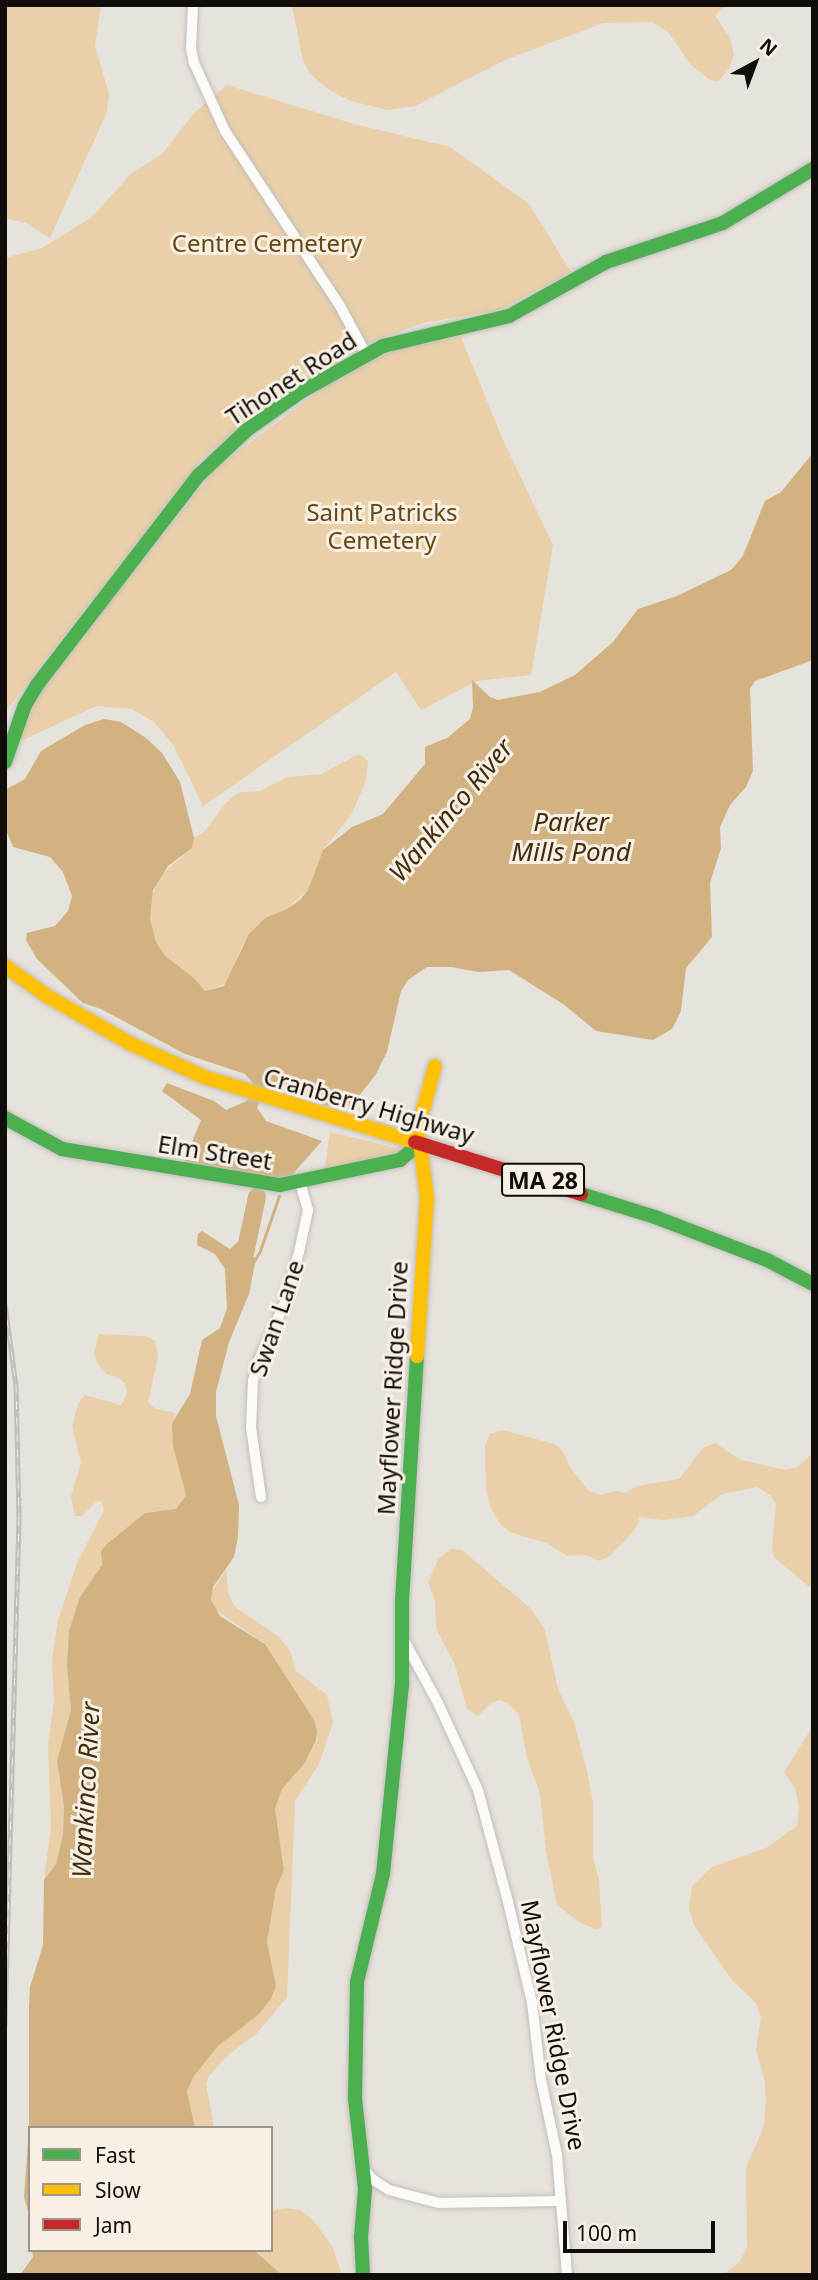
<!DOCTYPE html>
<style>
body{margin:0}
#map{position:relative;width:818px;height:2280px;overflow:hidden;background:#e6e2dc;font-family:"Noto Sans",sans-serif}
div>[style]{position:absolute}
.green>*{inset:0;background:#e9d0a9}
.water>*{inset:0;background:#d2b281}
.stream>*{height:2.5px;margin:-1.25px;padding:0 1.25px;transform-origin:1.25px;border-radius:1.25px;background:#d2b281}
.river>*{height:18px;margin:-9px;padding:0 9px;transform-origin:9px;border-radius:9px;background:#d2b281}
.roads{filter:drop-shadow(0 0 2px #c2bfba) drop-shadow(0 0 2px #c2bfba)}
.street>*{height:10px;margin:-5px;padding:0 5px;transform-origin:5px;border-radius:5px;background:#fbfbfa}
.fast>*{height:14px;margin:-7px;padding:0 7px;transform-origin:7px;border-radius:7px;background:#4caf50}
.slow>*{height:14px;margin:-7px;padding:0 7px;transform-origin:7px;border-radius:7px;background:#ffc107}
.jam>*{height:14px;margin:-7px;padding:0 7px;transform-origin:7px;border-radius:7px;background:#c62828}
.rail>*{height:5px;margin-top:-2.5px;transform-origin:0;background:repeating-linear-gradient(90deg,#f8f0e5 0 8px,#c0bebd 0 16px);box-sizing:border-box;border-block:2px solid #c0bebd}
span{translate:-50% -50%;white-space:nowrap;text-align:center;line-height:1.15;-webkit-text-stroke:6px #f8f0e5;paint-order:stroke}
.shield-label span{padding:2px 5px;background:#f8f0e5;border:2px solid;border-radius:5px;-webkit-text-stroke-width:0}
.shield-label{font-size:23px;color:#100d0a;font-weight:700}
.park-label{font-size:24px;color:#664813}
.street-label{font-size:24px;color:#100d0a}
.water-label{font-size:26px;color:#402e0f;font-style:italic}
.frame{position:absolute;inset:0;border:7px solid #100d0a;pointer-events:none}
.legend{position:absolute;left:28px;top:2126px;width:245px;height:126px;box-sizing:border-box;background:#f8f0e5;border:2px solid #9b958d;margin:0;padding:9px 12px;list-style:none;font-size:21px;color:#100d0a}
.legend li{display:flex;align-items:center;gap:14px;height:35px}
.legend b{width:35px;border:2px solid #9b958d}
.north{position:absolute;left:720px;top:28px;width:70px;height:70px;-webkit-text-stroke:5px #f8f0e5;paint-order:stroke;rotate:41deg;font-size:19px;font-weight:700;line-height:28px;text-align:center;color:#100d0a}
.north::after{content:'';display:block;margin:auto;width:24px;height:32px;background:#100d0a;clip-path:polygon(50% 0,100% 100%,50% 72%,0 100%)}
.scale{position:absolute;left:563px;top:2221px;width:152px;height:32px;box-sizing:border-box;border:4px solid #100d0a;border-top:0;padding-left:9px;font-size:21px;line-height:24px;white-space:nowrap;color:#100d0a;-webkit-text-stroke:5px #f8f0e5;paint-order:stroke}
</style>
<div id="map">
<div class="green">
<div style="clip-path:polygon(5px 5px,101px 5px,95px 46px,109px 94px,107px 112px,50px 238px,26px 223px,5px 218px)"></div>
<div style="clip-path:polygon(292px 5px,730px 5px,718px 12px,716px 17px,730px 38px,734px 54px,729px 69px,718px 81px,710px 80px,690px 64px,669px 33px,652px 22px,603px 23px,507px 59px,415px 106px,388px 110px,351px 101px,329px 90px,310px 74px,303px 60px)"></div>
<div style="clip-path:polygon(227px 85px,354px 124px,450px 147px,529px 204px,571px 272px,499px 310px,423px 323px,373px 341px,346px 355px,253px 417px,202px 458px,5px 712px,5px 258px,42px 248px,92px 217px,131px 174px,162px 154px,194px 113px)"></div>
<div style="clip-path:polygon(461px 337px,503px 440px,553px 545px,531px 675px,477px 681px,421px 710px,396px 672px,203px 806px,174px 746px,154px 722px,132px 709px,96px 706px,21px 741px,26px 719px,41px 688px,216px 468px,319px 391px,393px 349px)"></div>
<div style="clip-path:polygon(359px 754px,368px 761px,365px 784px,351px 815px,323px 850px,308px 890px,287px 909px,258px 924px,241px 948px,228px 983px,205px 991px,194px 978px,165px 956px,156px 942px,150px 918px,150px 903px,159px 877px,192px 848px,194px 838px,204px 832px,226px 803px,239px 792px,260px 791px,288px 777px,321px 774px)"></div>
<div style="clip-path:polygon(330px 1132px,413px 1152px,323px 1182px)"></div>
<div style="clip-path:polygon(99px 1334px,146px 1336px,155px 1341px,158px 1357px,148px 1402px,156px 1409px,176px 1413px,172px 1423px,186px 1495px,176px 1509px,145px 1513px,107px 1544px,101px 1551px,102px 1565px,80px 1597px,67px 1667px,71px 1710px,68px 1726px,57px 1761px,64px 1806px,63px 1834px,56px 1864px,44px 1880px,51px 1824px,48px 1743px,54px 1701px,52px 1661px,58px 1620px,77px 1563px,104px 1510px,102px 1502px,97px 1501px,82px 1516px,75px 1516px,71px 1496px,81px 1463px,72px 1426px,78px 1404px,85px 1395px,121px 1405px,127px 1394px,125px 1384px,119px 1378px,106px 1374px,98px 1364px,94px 1353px)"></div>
<div style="clip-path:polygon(502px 1430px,554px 1444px,562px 1450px,571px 1469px,589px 1491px,600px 1495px,617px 1491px,625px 1493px,637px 1486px,679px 1479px,703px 1448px,715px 1443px,741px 1460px,786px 1470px,797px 1467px,813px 1453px,813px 1590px,774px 1557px,772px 1550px,776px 1504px,770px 1495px,757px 1487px,722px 1494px,693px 1516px,663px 1520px,638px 1517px,639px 1522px,632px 1533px,611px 1555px,600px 1561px,585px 1555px,567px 1556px,547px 1543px,512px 1533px,500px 1524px,491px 1509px,486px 1489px,485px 1445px,490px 1434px)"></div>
<div style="clip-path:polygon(451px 1549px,462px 1550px,531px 1609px,545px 1630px,558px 1689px,574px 1722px,587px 1771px,593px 1802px,593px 1858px,599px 1880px,602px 1927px,595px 1929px,579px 1922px,557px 1905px,546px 1851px,540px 1794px,527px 1758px,519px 1715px,509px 1704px,499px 1700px,490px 1704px,478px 1716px,467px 1709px,455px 1665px,436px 1628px,435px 1600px,428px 1582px,439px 1558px)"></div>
<div style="clip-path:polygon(226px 1570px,228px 1592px,234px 1606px,279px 1637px,290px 1651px,296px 1671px,327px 1695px,333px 1723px,319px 1764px,295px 1801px,287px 1997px,256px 2034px,227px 2056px,209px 2076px,206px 2084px,214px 2128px,195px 2128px,187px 2091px,194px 2076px,218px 2046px,257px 2015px,271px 1999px,276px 1986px,267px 1942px,276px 1888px,284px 1870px,275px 1809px,282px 1789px,304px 1764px,317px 1741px,317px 1731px,265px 1644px,212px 1607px,211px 1593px)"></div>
<div style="clip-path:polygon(813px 1726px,813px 2275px,723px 2275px,739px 2263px,747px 2247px,746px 2168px,764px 2126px,766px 2101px,765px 2082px,756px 2050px,761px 2017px,756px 2003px,732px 1980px,694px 1925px,689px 1908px,692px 1886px,712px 1867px,766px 1848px,797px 1826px,799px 1807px,795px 1788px,784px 1772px)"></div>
<div style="clip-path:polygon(285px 2208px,300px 2210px,314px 2221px,333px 2248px,342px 2275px,282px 2275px,254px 2250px,271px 2250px,271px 2211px)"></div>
</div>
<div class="water">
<div style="clip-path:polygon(813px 453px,813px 660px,755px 681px,750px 689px,753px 771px,746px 787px,730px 805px,720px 827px,721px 848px,710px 883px,712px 937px,686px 968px,681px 1011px,672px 1029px,653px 1040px,596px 1031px,563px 1004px,509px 970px,478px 972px,451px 967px,427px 967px,408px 980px,401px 991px,387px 1052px,376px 1074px,353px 1104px,338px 1108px,320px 1104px,277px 1083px,266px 1087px,257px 1108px,266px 1121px,322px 1141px,290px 1177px,279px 1178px,184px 1162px,201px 1120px,162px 1091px,167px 1083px,214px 1101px,226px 1110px,247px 1101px,253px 1083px,245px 1074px,185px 1054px,101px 1009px,83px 1003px,37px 959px,26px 940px,27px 933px,55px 926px,68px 911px,72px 896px,63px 872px,50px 857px,13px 847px,5px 827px,5px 790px,25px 779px,41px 751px,85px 725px,104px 719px,121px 722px,146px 738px,162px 753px,180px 782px,194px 838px,192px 848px,168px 866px,153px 890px,150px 918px,156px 942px,165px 956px,194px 978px,205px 991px,224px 986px,249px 934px,265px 918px,287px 909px,300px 900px,308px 890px,323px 850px,352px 827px,383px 814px,425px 764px,425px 747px,447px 738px,470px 719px,473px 707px,472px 680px,490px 697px,498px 700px,540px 692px,575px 675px,613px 642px,638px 609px,677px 596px,731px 570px,743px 556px,765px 501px,781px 492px)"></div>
<div style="clip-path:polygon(202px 1231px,230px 1249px,243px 1237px,245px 1255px,256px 1258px,249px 1294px,229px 1342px,216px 1392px,216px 1416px,239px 1505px,238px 1537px,234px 1557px,213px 1587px,211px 1600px,220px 1616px,265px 1644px,314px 1720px,317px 1731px,316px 1741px,304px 1764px,282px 1789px,275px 1809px,284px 1870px,276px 1888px,267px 1942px,276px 1986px,271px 1999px,258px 2015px,218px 2046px,194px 2076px,187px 2091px,195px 2128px,30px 2128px,30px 2218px,24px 2197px,29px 2130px,29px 2008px,30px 1987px,43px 1945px,44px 1880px,56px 1864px,63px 1834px,64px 1806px,57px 1761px,71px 1710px,67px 1667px,69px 1631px,80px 1597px,102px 1565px,101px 1551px,107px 1544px,145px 1513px,176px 1509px,186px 1495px,173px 1446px,172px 1423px,190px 1394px,202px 1340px,220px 1328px,227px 1309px,225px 1269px,215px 1254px,197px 1245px,198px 1234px)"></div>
<div style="clip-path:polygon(32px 2250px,254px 2250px,282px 2275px,20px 2275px,33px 2257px)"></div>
</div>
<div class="stream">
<div style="left:254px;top:1261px;width:12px;rotate:-59deg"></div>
<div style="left:260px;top:1251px;width:58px;rotate:-70.9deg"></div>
</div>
<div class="river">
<div style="left:241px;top:1272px;width:77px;rotate:-78deg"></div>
</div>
<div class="roads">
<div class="street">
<div style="left:193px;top:5px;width:43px;rotate:92.7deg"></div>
<div style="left:191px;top:48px;width:15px;rotate:79deg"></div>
<div style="left:194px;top:63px;width:75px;rotate:65.5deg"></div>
<div style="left:225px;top:131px;width:209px;rotate:56.7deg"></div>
<div style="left:340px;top:306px;width:55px;rotate:61.6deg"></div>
<div style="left:261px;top:1497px;width:70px;rotate:-98.2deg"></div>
<div style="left:251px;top:1428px;width:47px;rotate:-87.6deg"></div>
<div style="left:253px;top:1381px;width:17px;rotate:-77deg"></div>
<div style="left:257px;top:1364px;width:65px;rotate:-65.4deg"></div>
<div style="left:284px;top:1305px;width:55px;rotate:-74.2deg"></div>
<div style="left:299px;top:1252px;width:43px;rotate:-77.9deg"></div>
<div style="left:308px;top:1210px;width:29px;rotate:-106deg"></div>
<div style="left:406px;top:1644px;width:67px;rotate:61.5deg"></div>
<div style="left:438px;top:1703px;width:96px;rotate:65.3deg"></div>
<div style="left:478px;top:1790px;width:116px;rotate:75deg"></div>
<div style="left:508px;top:1902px;width:104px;rotate:76.6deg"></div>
<div style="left:532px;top:2003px;width:78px;rotate:83.3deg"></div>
<div style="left:541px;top:2080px;width:77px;rotate:78deg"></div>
<div style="left:557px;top:2155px;width:120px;rotate:85.2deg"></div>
<div style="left:363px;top:2168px;width:14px;rotate:51deg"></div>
<div style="left:372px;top:2179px;width:20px;rotate:33deg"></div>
<div style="left:389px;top:2190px;width:52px;rotate:14.6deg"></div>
<div style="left:439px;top:2203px;width:120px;rotate:-1deg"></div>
</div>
<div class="fast">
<div style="left:5px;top:762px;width:60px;rotate:-70.7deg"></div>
<div style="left:25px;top:705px;width:23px;rotate:-59deg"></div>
<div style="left:37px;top:685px;width:265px;rotate:-52.4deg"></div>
<div style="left:199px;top:475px;width:67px;rotate:-43.2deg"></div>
<div style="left:248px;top:429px;width:62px;rotate:-35.2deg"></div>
<div style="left:299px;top:393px;width:96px;rotate:-29.2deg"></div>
<div style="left:383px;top:346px;width:130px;rotate:-13.4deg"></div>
<div style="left:509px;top:316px;width:111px;rotate:-29.1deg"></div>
<div style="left:606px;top:262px;width:123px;rotate:-18.4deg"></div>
<div style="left:723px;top:223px;width:105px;rotate:-31deg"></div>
<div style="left:5px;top:1118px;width:65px;rotate:28.5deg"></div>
<div style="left:62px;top:1149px;width:221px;rotate:9.4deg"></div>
<div style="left:280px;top:1185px;width:123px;rotate:-11.8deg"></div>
<div style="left:400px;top:1160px;width:25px;rotate:-40deg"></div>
<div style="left:581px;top:1194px;width:77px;rotate:17.3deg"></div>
<div style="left:655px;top:1217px;width:120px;rotate:21deg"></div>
<div style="left:767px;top:1260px;width:52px;rotate:27.6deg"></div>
<div style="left:363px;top:2275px;width:38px;rotate:-93deg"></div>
<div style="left:361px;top:2237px;width:48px;rotate:-85.2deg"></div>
<div style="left:365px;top:2189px;width:91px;rotate:-96.3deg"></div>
<div style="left:355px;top:2099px;width:117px;rotate:-89deg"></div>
<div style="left:357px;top:1982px;width:111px;rotate:-76.5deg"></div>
<div style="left:383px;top:1874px;width:190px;rotate:-84.3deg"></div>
<div style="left:402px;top:1685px;width:84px;rotate:-90deg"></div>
<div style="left:402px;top:1601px;width:245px;rotate:-86.5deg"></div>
</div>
<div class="slow">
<div style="left:5px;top:966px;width:52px;rotate:35.5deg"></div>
<div style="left:47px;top:996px;width:97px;rotate:29.7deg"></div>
<div style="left:131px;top:1044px;width:80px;rotate:24.3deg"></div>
<div style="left:204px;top:1077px;width:221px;rotate:17.1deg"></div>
<div style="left:417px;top:1356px;width:158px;rotate:-86.4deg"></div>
<div style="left:427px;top:1198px;width:71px;rotate:-97.3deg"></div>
<div style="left:418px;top:1128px;width:64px;rotate:-74.7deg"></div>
</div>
<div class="jam">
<div style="left:415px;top:1142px;width:174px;rotate:17.4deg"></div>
</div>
</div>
<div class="rail">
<div style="left:5px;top:1304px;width:82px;rotate:82.3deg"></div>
<div style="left:16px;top:1385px;width:133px;rotate:88.7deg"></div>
<div style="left:19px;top:1518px;width:508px;rotate:91.58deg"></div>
</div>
<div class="shield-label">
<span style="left:543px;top:1180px">MA 28</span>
</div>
<div class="park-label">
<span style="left:267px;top:243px">Centre Cemetery</span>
<span style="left:382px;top:526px">Saint Patricks<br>Cemetery</span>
</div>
<div class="street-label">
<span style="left:291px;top:378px;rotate:-33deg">Tihonet Road</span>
<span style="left:369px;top:1105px;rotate:16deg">Cranberry Highway</span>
<span style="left:215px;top:1152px;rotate:9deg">Elm Street</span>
<span style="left:276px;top:1318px;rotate:-71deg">Swan Lane</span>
<span style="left:392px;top:1388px;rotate:-87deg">Mayflower Ridge Drive</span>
<span style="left:554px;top:2025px;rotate:79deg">Mayflower Ridge Drive</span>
</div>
<div class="water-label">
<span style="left:451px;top:810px;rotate:-50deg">Wankinco River</span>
<span style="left:571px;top:837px">Parker<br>Mills Pond</span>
<span style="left:86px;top:1790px;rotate:-87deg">Wankinco River</span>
</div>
<div class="frame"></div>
<ul class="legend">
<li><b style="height:9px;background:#4caf50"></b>Fast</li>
<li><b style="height:9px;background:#ffc107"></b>Slow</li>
<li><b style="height:9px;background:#c62828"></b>Jam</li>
</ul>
<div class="north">N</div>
<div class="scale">100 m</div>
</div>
